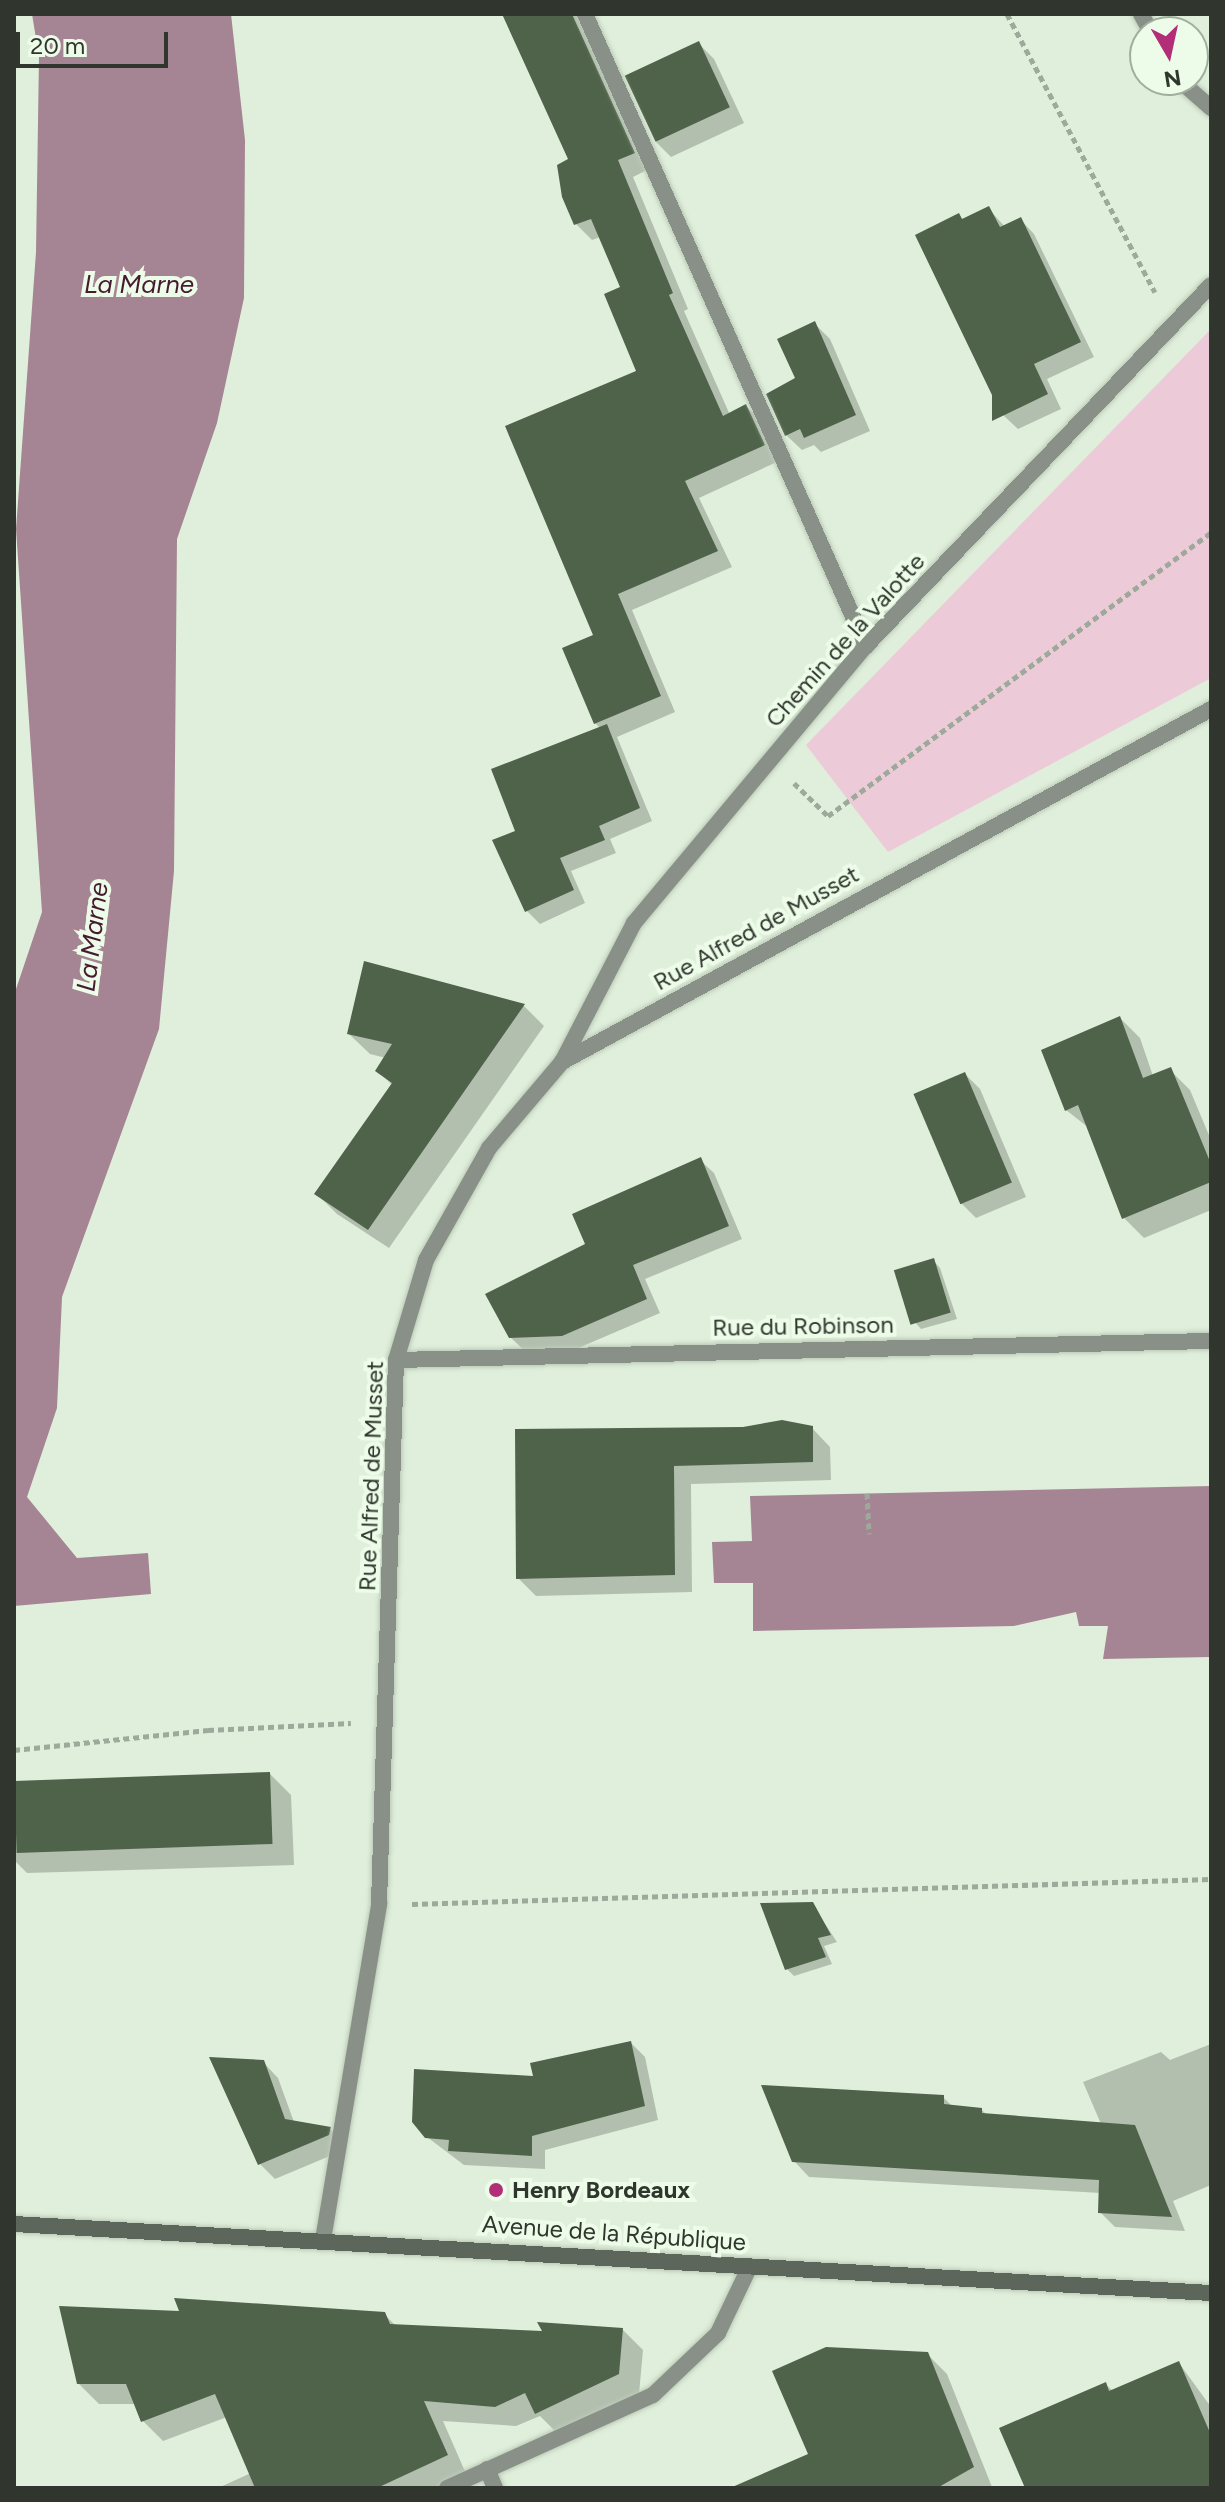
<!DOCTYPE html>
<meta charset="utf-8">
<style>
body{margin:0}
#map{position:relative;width:1225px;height:2502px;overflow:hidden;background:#dfefdb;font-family:Figtree,sans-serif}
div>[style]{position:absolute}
.green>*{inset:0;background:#eccad8}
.water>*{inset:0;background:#a58593}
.shadow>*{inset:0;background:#0003}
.building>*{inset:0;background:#4f624a;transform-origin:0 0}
.path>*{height:5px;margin-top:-2.5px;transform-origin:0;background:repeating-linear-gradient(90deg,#9da99a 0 6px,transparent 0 10px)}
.roads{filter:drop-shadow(0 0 2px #bccab8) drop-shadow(0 0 2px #bccab8)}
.lane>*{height:16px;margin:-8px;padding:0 8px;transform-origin:8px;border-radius:8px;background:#899088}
.street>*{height:16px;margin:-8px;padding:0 8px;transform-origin:8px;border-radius:8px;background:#899088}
.secondary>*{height:16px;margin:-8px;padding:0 8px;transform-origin:8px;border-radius:8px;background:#5c665a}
.dots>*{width:22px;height:22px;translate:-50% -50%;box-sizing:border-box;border:4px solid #ecfce8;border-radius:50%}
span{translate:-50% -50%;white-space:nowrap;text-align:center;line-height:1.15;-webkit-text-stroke:8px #ecfce8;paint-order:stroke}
.street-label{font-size:24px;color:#30362e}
.poi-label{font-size:24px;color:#30362e;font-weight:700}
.left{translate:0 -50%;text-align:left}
.water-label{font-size:26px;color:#461a30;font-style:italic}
.frame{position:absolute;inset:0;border:16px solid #30362e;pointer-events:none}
.north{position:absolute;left:1129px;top:16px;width:80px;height:80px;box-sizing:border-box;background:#ecfce8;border:2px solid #a1ad9e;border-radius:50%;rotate:171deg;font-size:22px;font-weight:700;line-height:32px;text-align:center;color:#30362e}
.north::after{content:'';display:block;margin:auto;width:28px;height:36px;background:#b22f77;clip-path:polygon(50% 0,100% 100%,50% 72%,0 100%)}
.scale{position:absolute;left:16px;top:32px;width:152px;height:36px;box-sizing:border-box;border:4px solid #30362e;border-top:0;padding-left:10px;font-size:24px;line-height:28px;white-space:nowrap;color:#30362e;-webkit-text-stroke:6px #ecfce8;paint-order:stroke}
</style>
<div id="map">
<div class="green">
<div style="clip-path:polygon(1211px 329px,1211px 678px,888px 852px,806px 745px)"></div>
</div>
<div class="water">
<div style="clip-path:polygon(32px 14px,231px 14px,245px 140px,244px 298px,217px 423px,177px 539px,174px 871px,159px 1029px,62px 1297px,57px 1408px,27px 1497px,77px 1558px,148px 1553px,151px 1594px,14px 1606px,14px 995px,42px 912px,16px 529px,36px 252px,39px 57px)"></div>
<div style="clip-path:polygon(1211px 1486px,1211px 1657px,1103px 1659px,1108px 1626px,1079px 1626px,1076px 1612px,1014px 1626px,753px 1631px,753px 1583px,714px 1583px,712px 1542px,752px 1541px,750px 1496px)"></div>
</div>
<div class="shadow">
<div style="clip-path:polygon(504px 14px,579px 14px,649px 169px,633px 177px,688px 309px,684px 311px,730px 415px,746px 406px,762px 422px,779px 461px,699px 498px,732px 567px,632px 610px,675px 712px,617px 737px,652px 821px,610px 839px,616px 853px,571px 871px,585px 903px,540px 924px,527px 911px,518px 832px,601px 729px,595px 723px,596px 636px,638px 372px,622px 288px,600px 237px,592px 240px,576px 224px,571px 160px)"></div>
<div style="clip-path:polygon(699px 44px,714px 59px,744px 123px,671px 157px,656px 142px)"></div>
<div style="clip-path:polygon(989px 209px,1005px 227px,1020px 219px,1034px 234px,1094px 357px,1047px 379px,1061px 409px,1018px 429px,1003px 415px,959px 215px,964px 221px)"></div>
<div style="clip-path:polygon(815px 324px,830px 339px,870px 431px,821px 452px,814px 445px,802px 450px,786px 435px)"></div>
<div style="clip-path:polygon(524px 1006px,544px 1026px,389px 1248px,337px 1214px,317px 1194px,393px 1086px,378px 1071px,386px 1058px,370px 1054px,349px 1034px)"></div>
<div style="clip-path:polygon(1120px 1018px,1140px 1038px,1153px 1076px,1170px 1070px,1190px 1090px,1211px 1140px,1211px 1210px,1144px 1238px,1124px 1218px,1089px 1128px,1066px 1110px)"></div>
<div style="clip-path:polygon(965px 1074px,980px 1089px,1026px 1197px,976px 1218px,961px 1203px)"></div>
<div style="clip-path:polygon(700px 1160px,714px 1173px,742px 1239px,645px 1279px,660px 1313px,576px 1349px,525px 1351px,510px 1337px,588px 1244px)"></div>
<div style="clip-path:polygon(933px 1260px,940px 1268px,957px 1319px,921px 1329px,914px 1321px)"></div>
<div style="clip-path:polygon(812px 1428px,830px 1447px,831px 1480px,691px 1484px,692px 1592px,536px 1596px,518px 1578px,517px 1431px)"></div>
<div style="clip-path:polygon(270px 1774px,291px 1795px,294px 1865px,27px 1873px,14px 1860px,14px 1783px)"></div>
<div style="clip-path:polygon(812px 1904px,837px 1942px,824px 1946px,832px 1964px,794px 1976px,787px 1969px)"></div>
<div style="clip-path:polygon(631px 2043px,645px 2057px,658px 2120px,545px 2150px,545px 2169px,464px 2165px,427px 2137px,535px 2078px)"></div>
<div style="clip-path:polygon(1211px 2044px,1211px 2185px,1173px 2201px,1185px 2231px,1115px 2227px,1100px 2212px,1101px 2193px,809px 2177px,794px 2161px,943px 2097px,953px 2107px,981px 2109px,987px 2115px,1101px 2124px,1083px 2082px,1161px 2052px,1170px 2060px)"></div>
<div style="clip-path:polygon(263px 2062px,278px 2078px,294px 2122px,330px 2129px,345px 2144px,344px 2150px,275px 2179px,260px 2164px)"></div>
<div style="clip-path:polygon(182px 2313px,384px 2314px,396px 2326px,545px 2334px,623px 2330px,643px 2350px,639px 2394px,557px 2433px,540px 2416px,516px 2426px,443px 2421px,467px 2476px,441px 2488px,218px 2488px,251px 2473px,227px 2417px,163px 2441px,142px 2420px,136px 2404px,99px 2404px,78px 2383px)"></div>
<div style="clip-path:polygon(927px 2354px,947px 2374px,992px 2487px,735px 2488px,810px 2455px)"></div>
<div style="clip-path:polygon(1179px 2363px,1211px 2407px,1211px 2488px,1027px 2488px,1105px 2384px,1113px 2391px)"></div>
</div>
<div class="building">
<div style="clip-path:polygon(502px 14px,572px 14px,635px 153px,618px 160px,673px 293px,669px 295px,723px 416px,746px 404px,765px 445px,685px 481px,718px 551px,618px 594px,661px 696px,594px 724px,562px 648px,593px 635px,505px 426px,636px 371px,604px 294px,620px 287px,591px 219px,574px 225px,562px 197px,557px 165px,568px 159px)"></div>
<div style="left:699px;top:41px;width:73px;height:82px;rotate:65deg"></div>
<div style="clip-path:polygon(989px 206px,1000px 227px,1021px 217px,1081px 342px,1034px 364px,1048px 394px,992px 421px,992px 395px,915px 235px,959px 213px,962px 219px)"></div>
<div style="clip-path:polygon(815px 321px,856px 415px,804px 438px,800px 429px,785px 436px,766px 394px,795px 378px,777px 339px)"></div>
<div style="clip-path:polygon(607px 724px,640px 808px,599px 826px,605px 840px,560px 858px,574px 890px,525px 912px,492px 840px,515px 831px,491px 769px)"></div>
<div style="clip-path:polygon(364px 961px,525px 1004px,368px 1230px,314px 1194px,392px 1083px,375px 1071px,392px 1044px,347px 1034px)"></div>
<div style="clip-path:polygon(1120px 1016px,1143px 1078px,1171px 1067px,1211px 1164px,1211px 1182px,1122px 1219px,1078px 1105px,1065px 1111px,1041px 1050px)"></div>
<div style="left:965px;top:1072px;width:120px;height:56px;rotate:67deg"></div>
<div style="clip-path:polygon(701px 1157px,729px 1226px,633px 1265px,647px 1299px,562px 1336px,509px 1338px,485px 1294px,585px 1244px,572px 1214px)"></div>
<div style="left:934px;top:1258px;width:57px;height:42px;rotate:73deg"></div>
<div style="clip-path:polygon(782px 1420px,813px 1426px,813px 1462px,674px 1466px,675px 1575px,516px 1579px,515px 1429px,743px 1427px)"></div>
<div style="left:270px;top:1772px;width:72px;height:256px;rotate:88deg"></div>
<div style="clip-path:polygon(813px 1902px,831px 1935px,818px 1938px,826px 1957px,785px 1970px,760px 1903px)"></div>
<div style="clip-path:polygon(631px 2041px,645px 2106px,532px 2136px,532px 2156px,448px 2151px,449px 2140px,425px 2138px,412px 2122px,414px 2069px,533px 2076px,530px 2063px)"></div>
<div style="clip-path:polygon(209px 2057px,264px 2060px,285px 2119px,331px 2127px,329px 2135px,258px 2165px)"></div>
<div style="clip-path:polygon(761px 2085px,944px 2095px,944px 2104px,982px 2108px,982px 2113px,1135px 2125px,1172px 2217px,1098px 2213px,1099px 2180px,792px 2162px)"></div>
<div style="clip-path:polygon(174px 2298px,385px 2312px,390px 2324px,542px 2331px,537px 2322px,623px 2328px,619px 2374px,535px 2414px,525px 2393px,495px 2407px,424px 2401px,448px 2455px,377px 2488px,255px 2488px,215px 2394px,141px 2422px,126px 2384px,77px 2384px,59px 2306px,179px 2311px)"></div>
<div style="clip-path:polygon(826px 2347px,928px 2352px,974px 2467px,937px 2488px,730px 2488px,808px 2454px,772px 2371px)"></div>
<div style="clip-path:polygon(1179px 2361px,1211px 2435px,1211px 2488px,1025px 2488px,999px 2428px,1106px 2382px,1109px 2391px)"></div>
</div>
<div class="path">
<div style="left:1007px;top:14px;width:315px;rotate:62deg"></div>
<div style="left:794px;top:783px;width:47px;rotate:44.1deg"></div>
<div style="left:828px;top:816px;width:476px;rotate:-36.5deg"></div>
<div style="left:867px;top:1493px;width:41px;rotate:87.2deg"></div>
<div style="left:14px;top:1750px;width:195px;rotate:-5.9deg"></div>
<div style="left:208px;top:1730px;width:143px;rotate:-2.8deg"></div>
<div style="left:412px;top:1904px;width:799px;rotate:-1.79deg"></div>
</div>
<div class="roads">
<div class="lane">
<div style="left:585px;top:14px;width:692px;rotate:66.03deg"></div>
<div style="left:1141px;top:14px;width:21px;rotate:61deg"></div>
<div style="left:1179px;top:80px;width:43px;rotate:41.2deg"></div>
<div style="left:487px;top:2469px;width:21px;rotate:67deg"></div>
</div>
<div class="street">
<div style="left:563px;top:1060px;width:154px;rotate:-62.6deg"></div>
<div style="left:634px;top:923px;width:361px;rotate:-50.1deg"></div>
<div style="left:866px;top:646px;width:499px;rotate:-46.3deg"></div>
<div style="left:396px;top:1360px;width:815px;rotate:-1.34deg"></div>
<div style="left:323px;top:2240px;width:341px;rotate:-80.5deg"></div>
<div style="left:379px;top:1904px;width:544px;rotate:-88.21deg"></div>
<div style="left:396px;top:1360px;width:104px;rotate:-73.3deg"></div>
<div style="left:426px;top:1260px;width:129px;rotate:-60.6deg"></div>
<div style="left:489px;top:1148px;width:113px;rotate:-49.7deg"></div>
<div style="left:562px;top:1062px;width:739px;rotate:-28.54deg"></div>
<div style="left:447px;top:2488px;width:226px;rotate:-24.3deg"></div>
<div style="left:653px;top:2395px;width:90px;rotate:-43.6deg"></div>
<div style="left:718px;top:2333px;width:74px;rotate:-64.5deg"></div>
</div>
<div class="secondary">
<div style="left:14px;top:2224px;width:1199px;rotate:3.3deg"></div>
</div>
</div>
<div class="dots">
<div style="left:496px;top:2190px;background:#b22f77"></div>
</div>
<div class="street-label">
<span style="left:845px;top:640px;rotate:-48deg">Chemin de la Valotte</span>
<span style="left:756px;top:928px;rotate:-29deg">Rue Alfred de Musset</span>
<span style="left:803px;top:1326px;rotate:-1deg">Rue du Robinson</span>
<span style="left:371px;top:1476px;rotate:-88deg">Rue Alfred de Musset</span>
<span style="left:614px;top:2233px;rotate:4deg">Avenue de la République</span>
</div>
<div class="poi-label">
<span class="left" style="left:512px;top:2190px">Henry Bordeaux</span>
</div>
<div class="water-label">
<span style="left:139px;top:285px">La Marne</span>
<span style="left:93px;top:937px;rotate:-83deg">La Marne</span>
</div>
<div class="frame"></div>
<div class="north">N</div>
<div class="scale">20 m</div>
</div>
